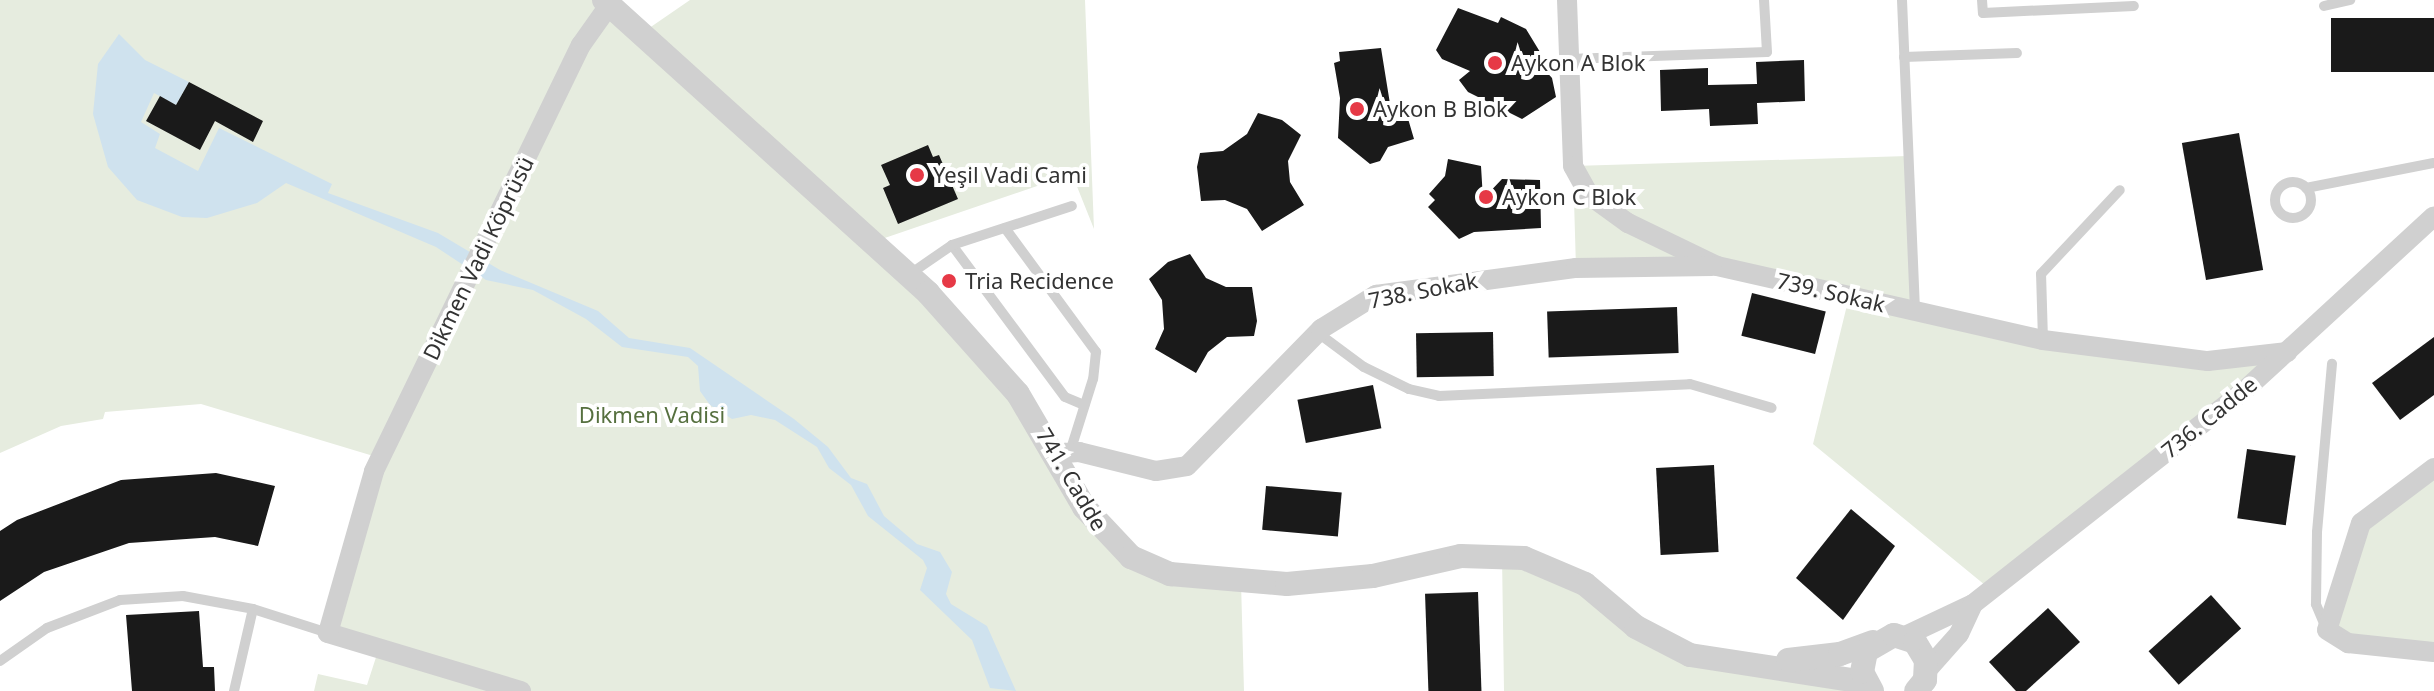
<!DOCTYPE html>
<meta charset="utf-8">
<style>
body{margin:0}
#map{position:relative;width:2434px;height:691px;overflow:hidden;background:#fff;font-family:"Noto Sans",sans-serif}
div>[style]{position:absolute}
.green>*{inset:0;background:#e6ecdf}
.water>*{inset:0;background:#cfe2ee}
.building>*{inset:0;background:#1a1a1a;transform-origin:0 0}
.service>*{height:10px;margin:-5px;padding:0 5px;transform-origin:5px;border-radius:5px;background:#d0d0d0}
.service>.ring{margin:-5px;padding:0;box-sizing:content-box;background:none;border:10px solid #d0d0d0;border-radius:50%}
.minor>*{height:20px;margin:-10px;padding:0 10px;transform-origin:10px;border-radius:10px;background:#d0d0d0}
.tertiary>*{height:24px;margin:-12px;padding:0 12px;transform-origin:12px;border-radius:12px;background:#d0d0d0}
.dots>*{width:22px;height:22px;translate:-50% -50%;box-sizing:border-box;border:4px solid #fff;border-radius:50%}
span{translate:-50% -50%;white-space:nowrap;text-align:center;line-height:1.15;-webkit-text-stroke:8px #fff;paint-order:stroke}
.poi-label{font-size:22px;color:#333}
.left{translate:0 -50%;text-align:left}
.street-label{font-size:22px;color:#333}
.park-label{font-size:22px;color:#56703f}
</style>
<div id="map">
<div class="green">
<div style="clip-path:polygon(0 0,604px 0,642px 33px,690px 0,1085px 0,1094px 229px,1072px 174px,873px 242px,995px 364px,1116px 546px,1241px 582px,1244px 691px,314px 691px,318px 674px,367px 685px,379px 648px,328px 633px,380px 458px,201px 404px,105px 412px,103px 419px,61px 426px,0 453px)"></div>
<div style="clip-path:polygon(1908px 156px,1915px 311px,2173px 359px,2287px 352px,1991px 590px,1813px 444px,1849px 297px,1717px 266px,1576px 268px,1573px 166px)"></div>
<div style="clip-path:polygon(2434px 468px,2434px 652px,2327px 630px,2361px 523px)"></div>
<div style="clip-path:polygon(1502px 556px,1524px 558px,1663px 644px,1871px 691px,1504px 691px)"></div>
</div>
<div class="water">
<div style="clip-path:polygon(119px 34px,145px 60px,189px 82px,176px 105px,154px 93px,141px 122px,160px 134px,155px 148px,198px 171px,219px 128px,332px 184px,328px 193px,438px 233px,500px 270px,598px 311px,629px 338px,690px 348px,794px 419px,828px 447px,851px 478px,867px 484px,884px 516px,917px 544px,940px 552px,952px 572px,946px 594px,951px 604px,987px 626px,1016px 691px,990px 688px,972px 640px,920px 590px,927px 568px,923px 560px,868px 516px,851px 485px,829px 468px,817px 447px,775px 420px,751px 415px,732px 419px,710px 405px,700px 391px,698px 366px,688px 357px,622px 347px,586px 319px,533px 290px,486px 280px,436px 247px,286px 183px,257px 203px,207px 218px,182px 217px,137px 200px,108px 167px,93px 114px,98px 64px)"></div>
</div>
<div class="building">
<div style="clip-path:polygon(1458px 8px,1498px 23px,1501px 17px,1526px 29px,1540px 52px,1533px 57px,1552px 78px,1556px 97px,1522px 119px,1468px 92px,1459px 80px,1470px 71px,1442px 59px,1436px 50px)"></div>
<div style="left:2434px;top:18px;width:54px;height:103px;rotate:90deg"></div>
<div style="clip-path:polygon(1381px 48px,1391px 110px,1404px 105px,1414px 139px,1388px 147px,1380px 161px,1370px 164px,1338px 138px,1340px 98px,1334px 63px,1340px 61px,1339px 52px)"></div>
<div style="clip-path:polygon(1804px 60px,1805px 101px,1757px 103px,1758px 124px,1710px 126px,1709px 109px,1661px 111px,1660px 70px,1708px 68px,1708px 85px,1757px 84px,1756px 62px)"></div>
<div style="clip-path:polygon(189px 82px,263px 121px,253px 142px,215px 121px,200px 150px,146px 121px,160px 96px,176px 105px)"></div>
<div style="clip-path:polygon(1258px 113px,1282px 120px,1301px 135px,1288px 161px,1290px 182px,1304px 205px,1262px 231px,1247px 209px,1225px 200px,1201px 201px,1197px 167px,1200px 153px,1223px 151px,1247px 134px)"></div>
<div style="left:2239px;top:133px;width:139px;height:58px;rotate:80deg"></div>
<div style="clip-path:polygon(928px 145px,933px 157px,939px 155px,958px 199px,898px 224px,883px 188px,890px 185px,881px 165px)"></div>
<div style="clip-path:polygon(1448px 159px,1481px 166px,1483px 199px,1502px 179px,1540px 180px,1541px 228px,1474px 232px,1459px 239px,1428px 207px,1435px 200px,1429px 194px,1445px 176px)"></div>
<div style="clip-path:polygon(1190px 254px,1206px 278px,1226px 287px,1252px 287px,1257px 321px,1254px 336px,1227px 337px,1208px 352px,1196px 373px,1155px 349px,1164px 329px,1162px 300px,1149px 279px,1168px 262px)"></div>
<div style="left:1752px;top:293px;width:76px;height:44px;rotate:14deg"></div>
<div style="left:1677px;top:307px;width:46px;height:130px;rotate:88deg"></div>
<div style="left:1493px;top:332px;width:44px;height:77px;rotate:89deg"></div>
<div style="clip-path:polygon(2434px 337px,2434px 395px,2400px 420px,2372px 383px)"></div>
<div style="left:1373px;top:385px;width:44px;height:77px;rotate:79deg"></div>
<div style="left:2247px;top:449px;width:49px;height:70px;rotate:8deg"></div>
<div style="left:1714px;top:465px;width:87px;height:58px;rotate:87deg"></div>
<div style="clip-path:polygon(216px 473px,275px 486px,258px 546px,215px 537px,129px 543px,44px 572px,0 601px,0 531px,17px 520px,121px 480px)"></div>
<div style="left:1266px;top:486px;width:76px;height:44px;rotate:5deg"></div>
<div style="clip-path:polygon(1851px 509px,1895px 546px,1843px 620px,1796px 578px)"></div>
<div style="left:1478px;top:592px;width:99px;height:53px;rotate:88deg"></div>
<div style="left:2211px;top:595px;width:45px;height:84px;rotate:48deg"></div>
<div style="clip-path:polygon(2048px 608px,2080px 642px,2026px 691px,2016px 691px,1989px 662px)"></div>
<div style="clip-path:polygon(199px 611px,203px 667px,214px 667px,215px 691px,132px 691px,126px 615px)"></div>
</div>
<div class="service">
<div style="left:1902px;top:0;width:311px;rotate:87.6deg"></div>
<div style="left:1982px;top:0;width:13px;rotate:86deg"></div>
<div style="left:1983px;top:13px;width:151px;rotate:-2.7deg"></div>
<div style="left:2324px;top:6px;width:27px;rotate:-13deg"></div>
<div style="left:1904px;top:57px;width:113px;rotate:-2deg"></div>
<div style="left:1569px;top:59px;width:198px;rotate:-2deg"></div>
<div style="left:1767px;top:52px;width:52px;rotate:-93.3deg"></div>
<div class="ring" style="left:2275px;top:182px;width:26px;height:26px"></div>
<div style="left:2306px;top:188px;width:130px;rotate:-11.1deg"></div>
<div style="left:1005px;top:228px;width:154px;rotate:53.7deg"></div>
<div style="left:1096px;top:352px;width:27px;rotate:96deg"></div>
<div style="left:1093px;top:379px;width:77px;rotate:107.5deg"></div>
<div style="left:952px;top:245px;width:189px;rotate:53.4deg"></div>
<div style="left:1065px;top:397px;width:21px;rotate:23deg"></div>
<div style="left:910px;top:274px;width:51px;rotate:-34.6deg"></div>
<div style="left:952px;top:245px;width:126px;rotate:-18deg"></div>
<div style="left:1318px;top:333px;width:57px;rotate:36.5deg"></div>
<div style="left:1364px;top:367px;width:50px;rotate:26.1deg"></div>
<div style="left:1409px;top:389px;width:31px;rotate:13deg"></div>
<div style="left:1439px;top:396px;width:251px;rotate:-2.7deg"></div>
<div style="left:1690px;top:384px;width:85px;rotate:16.3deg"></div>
<div style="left:2043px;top:340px;width:66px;rotate:-91.7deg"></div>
<div style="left:2041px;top:274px;width:115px;rotate:-46.8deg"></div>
<div style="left:2326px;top:628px;width:26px;rotate:-113deg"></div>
<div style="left:2316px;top:604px;width:72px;rotate:-89.2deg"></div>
<div style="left:2317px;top:532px;width:169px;rotate:-84.9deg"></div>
<div style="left:0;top:661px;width:57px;rotate:-35.1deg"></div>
<div style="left:47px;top:628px;width:78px;rotate:-21deg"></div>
<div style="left:120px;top:600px;width:63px;rotate:-3.6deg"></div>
<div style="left:183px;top:596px;width:71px;rotate:10.5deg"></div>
<div style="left:253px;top:609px;width:79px;rotate:17.7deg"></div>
<div style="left:234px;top:691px;width:84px;rotate:-77deg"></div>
</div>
<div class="minor">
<div style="left:1567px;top:0;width:166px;rotate:87.9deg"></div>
<div style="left:1573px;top:166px;width:33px;rotate:61deg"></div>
<div style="left:1589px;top:195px;width:48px;rotate:35.7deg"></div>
<div style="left:1628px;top:223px;width:99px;rotate:25.8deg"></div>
<div style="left:1717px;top:266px;width:334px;rotate:12.8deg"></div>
<div style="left:2043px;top:340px;width:166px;rotate:7.3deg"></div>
<div style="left:2208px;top:361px;width:80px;rotate:-6.5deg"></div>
<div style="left:1058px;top:461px;width:11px;rotate:-49deg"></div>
<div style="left:1065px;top:453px;width:14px;rotate:-4deg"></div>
<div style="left:1079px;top:452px;width:79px;rotate:13.9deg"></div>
<div style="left:1156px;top:471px;width:31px;rotate:-9deg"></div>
<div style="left:1187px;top:466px;width:192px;rotate:-45.6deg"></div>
<div style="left:1321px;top:329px;width:65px;rotate:-31.7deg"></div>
<div style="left:1376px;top:295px;width:202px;rotate:-7.7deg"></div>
<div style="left:1576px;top:268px;width:136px;rotate:-0.8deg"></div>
<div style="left:2434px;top:468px;width:91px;rotate:143deg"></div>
<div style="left:2361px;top:523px;width:112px;rotate:107.6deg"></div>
<div style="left:2327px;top:630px;width:25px;rotate:32deg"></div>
<div style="left:2348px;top:643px;width:86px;rotate:6deg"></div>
<div style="left:1905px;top:636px;width:75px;rotate:-25.2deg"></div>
<div style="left:1973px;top:604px;width:347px;rotate:-38.2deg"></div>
<div style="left:2246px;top:389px;width:255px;rotate:-42.6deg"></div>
<div style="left:1927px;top:670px;width:48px;rotate:-48.4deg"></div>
<div style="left:1959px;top:634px;width:33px;rotate:-65deg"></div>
<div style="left:521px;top:691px;width:202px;rotate:-163.3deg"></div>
<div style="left:328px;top:633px;width:168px;rotate:-74.1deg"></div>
<div style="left:374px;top:471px;width:474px;rotate:-64.1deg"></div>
<div style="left:581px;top:45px;width:50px;rotate:-54.7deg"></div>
</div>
<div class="tertiary">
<div style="left:604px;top:0;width:437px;rotate:42.1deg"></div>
<div style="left:928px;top:293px;width:135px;rotate:48.3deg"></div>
<div style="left:1018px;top:394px;width:131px;rotate:59.7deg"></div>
<div style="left:1084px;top:507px;width:69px;rotate:46.8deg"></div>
<div style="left:1131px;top:557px;width:43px;rotate:23.6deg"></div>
<div style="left:1170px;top:574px;width:117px;rotate:4.9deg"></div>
<div style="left:1287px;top:584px;width:86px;rotate:-5.3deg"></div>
<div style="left:1373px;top:576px;width:90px;rotate:-12.8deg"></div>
<div style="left:1461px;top:556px;width:63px;rotate:1.8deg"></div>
<div style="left:1524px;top:558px;width:66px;rotate:23.1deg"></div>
<div style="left:1585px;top:584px;width:67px;rotate:40.1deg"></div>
<div style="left:1636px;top:627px;width:61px;rotate:27.4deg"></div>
<div style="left:1690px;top:655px;width:177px;rotate:8.8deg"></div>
<div style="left:1788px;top:660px;width:52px;rotate:-6.6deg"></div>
<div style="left:1840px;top:654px;width:35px;rotate:-20deg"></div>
<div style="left:1872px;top:691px;width:21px;rotate:-118deg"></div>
<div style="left:1862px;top:672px;width:21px;rotate:-79deg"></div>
<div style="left:1866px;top:651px;width:32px;rotate:-30deg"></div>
<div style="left:1894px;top:635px;width:22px;rotate:18deg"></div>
<div style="left:1915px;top:642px;width:21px;rotate:59deg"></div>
<div style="left:1926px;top:660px;width:20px;rotate:93deg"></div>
<div style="left:1925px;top:680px;width:14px;rotate:129deg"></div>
</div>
<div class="dots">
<div style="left:1495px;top:63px;background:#e63946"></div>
<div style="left:1357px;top:109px;background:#e63946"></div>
<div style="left:917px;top:175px;background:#e63946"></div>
<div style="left:1486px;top:197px;background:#e63946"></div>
<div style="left:949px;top:281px;background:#e63946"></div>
</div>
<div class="poi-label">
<span class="left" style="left:1511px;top:63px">Aykon A Blok</span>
<span class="left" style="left:1373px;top:109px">Aykon B Blok</span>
<span class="left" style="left:933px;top:175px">Yeşil Vadi Cami</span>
<span class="left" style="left:1502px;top:197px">Aykon C Blok</span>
<span class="left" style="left:965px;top:281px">Tria Recidence</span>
</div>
<div class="street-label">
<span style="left:478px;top:258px;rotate:-64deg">Dikmen Vadi Köprüsü</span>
<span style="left:1423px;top:290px;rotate:-11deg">738. Sokak</span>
<span style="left:1831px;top:292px;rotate:13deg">739. Sokak</span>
<span style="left:2209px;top:417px;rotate:-39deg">736. Cadde</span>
<span style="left:1072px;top:479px;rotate:59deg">741. Cadde</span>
</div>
<div class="park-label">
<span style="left:652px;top:415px">Dikmen Vadisi</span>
</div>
</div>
